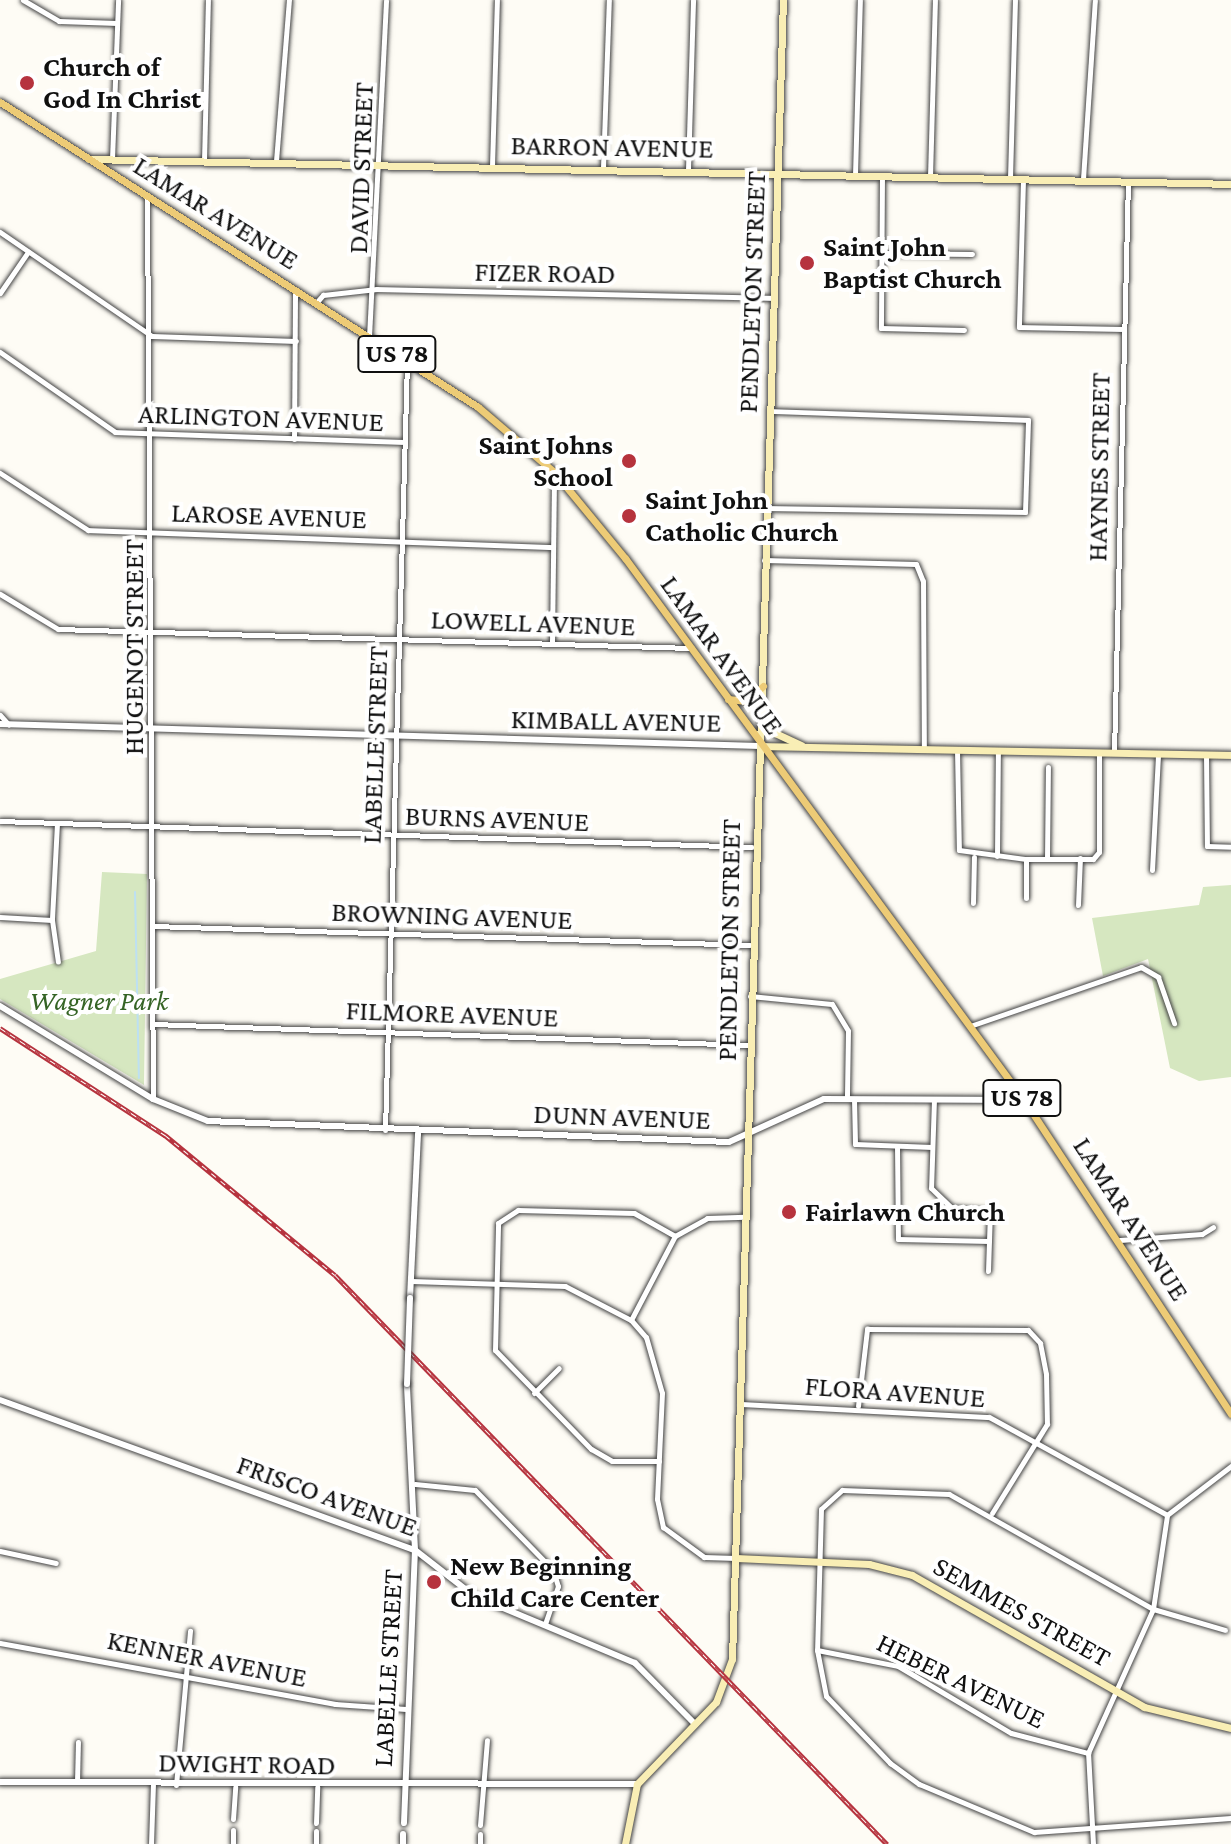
<!DOCTYPE html>
<style>
body{margin:0}
#map{position:relative;width:1231px;height:1844px;overflow:hidden;background:#fefcf5;font-family:"Crimson Pro",serif}
div>[style]{position:absolute}
.green>*{inset:0;background:#d6e7c0}
.stream>*{height:2px;margin:-1px;padding:0 1px;transform-origin:1px;border-radius:1px;background:#bde0f2}
.roads{filter:drop-shadow(0 0 2px #434343) drop-shadow(0 0 2px #434343)}
.minor>*{height:5px;margin:-2.5px;padding:0 2.5px;transform-origin:2.5px;border-radius:2.5px;background:#fff}
.tertiary>*{height:6px;margin:-3px;padding:0 3px;transform-origin:3px;border-radius:3px;background:#fff}
.secondary>*{height:7px;margin:-3.5px;padding:0 3.5px;transform-origin:3.5px;border-radius:3.5px;background:#f9eeb5}
.primary>*{height:7px;margin:-3.5px;padding:0 3.5px;transform-origin:3.5px;border-radius:3.5px;background:#edcb76}
.rail>*{height:5px;margin-top:-2.5px;transform-origin:0;background:repeating-linear-gradient(90deg,#fff 0 6px,#b6333e 0 12px);box-sizing:border-box;border-block:2px solid #b6333e}
.bridges{filter:drop-shadow(0 0 2px #434343) drop-shadow(0 0 2px #434343)}
.tertiary-bridge>*{height:6px;margin:-3px;padding:0 3px;transform-origin:3px;border-radius:3px;background:#fff}
.dots>*{width:22px;height:22px;translate:-50% -50%;box-sizing:border-box;border:4px solid #fff;border-radius:50%}
span{translate:-50% -50%;white-space:nowrap;text-align:center;line-height:1.15;-webkit-text-stroke:8px #fff;paint-order:stroke}
.shield-label span{padding:2px 6px;background:#fff;border:2px solid;border-radius:6px;-webkit-text-stroke-width:0}
.shield-label{font-size:26px;color:#101010;font-weight:700}
.poi-label{font-size:28px;color:#101010;font-weight:700}
.left{translate:0 -50%;text-align:left}
.right{translate:-100% -50%;text-align:right}
.street-label{font-size:28px;color:#101010}
.park-label{font-size:28px;color:#356425;font-style:italic}
</style>
<div id="map">
<div class="green">
<div style="clip-path:polygon(102px 872px,147px 874px,144px 1085px,0 999px,0 979px,96px 951px)"></div>
<div style="clip-path:polygon(1231px 885px,1231px 1077px,1199px 1081px,1170px 1068px,1148px 959px,1103px 976px,1092px 918px,1199px 905px,1203px 887px)"></div>
</div>
<div class="stream">
<div style="left:135px;top:892px;width:186px;rotate:88.8deg"></div>
</div>
<div class="roads">
<div class="minor">
<div style="left:23px;top:0;width:42px;rotate:30.3deg"></div>
<div style="left:59px;top:21px;width:58px;rotate:2deg"></div>
<div style="left:112px;top:159px;width:159px;rotate:-87.8deg"></div>
<div style="left:204px;top:161px;width:161px;rotate:-88.6deg"></div>
<div style="left:276px;top:161px;width:162px;rotate:-85.4deg"></div>
<div style="left:492px;top:166px;width:166px;rotate:-88.3deg"></div>
<div style="left:603px;top:168px;width:168px;rotate:-88deg"></div>
<div style="left:688px;top:170px;width:170px;rotate:-88.3deg"></div>
<div style="left:855px;top:175px;width:175px;rotate:-88.4deg"></div>
<div style="left:882px;top:176px;width:152px;rotate:90.4deg"></div>
<div style="left:881px;top:328px;width:83px;rotate:1.4deg"></div>
<div style="left:930px;top:177px;width:177px;rotate:-88.4deg"></div>
<div style="left:1010px;top:178px;width:178px;rotate:-88.4deg"></div>
<div style="left:1083px;top:179px;width:179px;rotate:-86.2deg"></div>
<div style="left:1023px;top:180px;width:147px;rotate:91.6deg"></div>
<div style="left:1019px;top:327px;width:102px;rotate:1.1deg"></div>
<div style="left:147px;top:197px;width:902px;rotate:89.62deg"></div>
<div style="left:0;top:232px;width:184px;rotate:34.4deg"></div>
<div style="left:152px;top:336px;width:144px;rotate:2deg"></div>
<div style="left:879px;top:253px;width:93px;rotate:0.6deg"></div>
<div style="left:0;top:293px;width:50px;rotate:-55.7deg"></div>
<div style="left:316px;top:303px;width:11px;rotate:-49deg"></div>
<div style="left:323px;top:295px;width:54px;rotate:-6.3deg"></div>
<div style="left:377px;top:289px;width:398px;rotate:1.3deg"></div>
<div style="left:369px;top:337px;width:337px;rotate:-87.1deg"></div>
<div style="left:0;top:352px;width:140px;rotate:34.8deg"></div>
<div style="left:115px;top:432px;width:287px;rotate:2deg"></div>
<div style="left:294px;top:439px;width:149px;rotate:-89.6deg"></div>
<div style="left:0;top:473px;width:105px;rotate:32.9deg"></div>
<div style="left:88px;top:530px;width:465px;rotate:2.1deg"></div>
<div style="left:766px;top:508px;width:259px;rotate:0.9deg"></div>
<div style="left:1025px;top:512px;width:92px;rotate:-88.1deg"></div>
<div style="left:1028px;top:420px;width:259px;rotate:-178deg"></div>
<div style="left:764px;top:560px;width:152px;rotate:1.5deg"></div>
<div style="left:916px;top:564px;width:18px;rotate:68deg"></div>
<div style="left:923px;top:581px;width:168px;rotate:89.7deg"></div>
<div style="left:0;top:594px;width:68px;rotate:31.1deg"></div>
<div style="left:58px;top:629px;width:634px;rotate:1.72deg"></div>
<div style="left:552px;top:642px;width:169px;rotate:-89.3deg"></div>
<div style="left:0;top:715px;width:13px;rotate:48deg"></div>
<div style="left:957px;top:750px;width:100px;rotate:88.9deg"></div>
<div style="left:959px;top:850px;width:68px;rotate:7.7deg"></div>
<div style="left:1026px;top:859px;width:67px"></div>
<div style="left:1093px;top:859px;width:9px;rotate:-49deg"></div>
<div style="left:1099px;top:852px;width:99px;rotate:-90deg"></div>
<div style="left:1114px;top:753px;width:571px;rotate:-88.6deg"></div>
<div style="left:1206px;top:755px;width:91px;rotate:89.4deg"></div>
<div style="left:1207px;top:846px;width:24px;rotate:2deg"></div>
<div style="left:0;top:821px;width:752px;rotate:1.98deg"></div>
<div style="left:57px;top:823px;width:97px;rotate:93deg"></div>
<div style="left:52px;top:920px;width:42px;rotate:81.9deg"></div>
<div style="left:997px;top:856px;width:105px;rotate:-89.5deg"></div>
<div style="left:1047px;top:859px;width:92px;rotate:-89.4deg"></div>
<div style="left:1152px;top:870px;width:116px;rotate:-87deg"></div>
<div style="left:1026px;top:898px;width:39px;rotate:-90deg"></div>
<div style="left:973px;top:903px;width:46px;rotate:-88.8deg"></div>
<div style="left:1078px;top:905px;width:47px;rotate:-87.6deg"></div>
<div style="left:0;top:917px;width:52px;rotate:3.3deg"></div>
<div style="left:153px;top:926px;width:597px;rotate:1.82deg"></div>
<div style="left:750px;top:996px;width:82px;rotate:5.6deg"></div>
<div style="left:832px;top:1004px;width:31px;rotate:59deg"></div>
<div style="left:848px;top:1031px;width:67px;rotate:90.9deg"></div>
<div style="left:153px;top:1024px;width:595px;rotate:2.02deg"></div>
<div style="left:970px;top:1026px;width:181px;rotate:-19deg"></div>
<div style="left:1141px;top:967px;width:20px;rotate:30deg"></div>
<div style="left:1158px;top:977px;width:49px;rotate:70.8deg"></div>
<div style="left:854px;top:1099px;width:45px;rotate:88.7deg"></div>
<div style="left:855px;top:1144px;width:77px;rotate:2.2deg"></div>
<div style="left:934px;top:1099px;width:89px;rotate:91.9deg"></div>
<div style="left:931px;top:1188px;width:29px;rotate:44deg"></div>
<div style="left:952px;top:1208px;width:38px;rotate:5deg"></div>
<div style="left:990px;top:1211px;width:60px;rotate:91.9deg"></div>
<div style="left:385px;top:1130px;width:768px;rotate:-88.36deg"></div>
<div style="left:897px;top:1146px;width:93px;rotate:89.4deg"></div>
<div style="left:898px;top:1239px;width:91px;rotate:1.3deg"></div>
<div style="left:1120px;top:1240px;width:82px;rotate:-4.2deg"></div>
<div style="left:1202px;top:1234px;width:13px;rotate:-32deg"></div>
<div style="left:411px;top:1281px;width:154px;rotate:1.9deg"></div>
<div style="left:565px;top:1286px;width:74px;rotate:27.3deg"></div>
<div style="left:631px;top:1320px;width:23px;rotate:49deg"></div>
<div style="left:646px;top:1337px;width:58px;rotate:74.1deg"></div>
<div style="left:662px;top:1393px;width:106px;rotate:92.7deg"></div>
<div style="left:657px;top:1499px;width:29px;rotate:78deg"></div>
<div style="left:663px;top:1527px;width:51px;rotate:36.2deg"></div>
<div style="left:704px;top:1557px;width:32px;rotate:2deg"></div>
<div style="left:631px;top:1320px;width:95px;rotate:-62.4deg"></div>
<div style="left:675px;top:1236px;width:37px;rotate:-29deg"></div>
<div style="left:707px;top:1218px;width:38px;rotate:-2deg"></div>
<div style="left:534px;top:1393px;width:35px;rotate:-45deg"></div>
<div style="left:739px;top:1404px;width:250px;rotate:3deg"></div>
<div style="left:989px;top:1417px;width:203px;rotate:28.8deg"></div>
<div style="left:858px;top:1406px;width:78px;rotate:-83.3deg"></div>
<div style="left:867px;top:1329px;width:161px;rotate:0.4deg"></div>
<div style="left:1028px;top:1330px;width:18px;rotate:47deg"></div>
<div style="left:1040px;top:1343px;width:32px;rotate:79deg"></div>
<div style="left:1046px;top:1374px;width:50px;rotate:88.9deg"></div>
<div style="left:1047px;top:1424px;width:105px;rotate:121.7deg"></div>
<div style="left:659px;top:1461px;width:47px;rotate:180deg"></div>
<div style="left:612px;top:1461px;width:24px;rotate:-150deg"></div>
<div style="left:591px;top:1449px;width:138px;rotate:-134.1deg"></div>
<div style="left:495px;top:1350px;width:127px;rotate:-88.6deg"></div>
<div style="left:498px;top:1223px;width:24px;rotate:-33deg"></div>
<div style="left:518px;top:1210px;width:116px;rotate:1.5deg"></div>
<div style="left:634px;top:1213px;width:47px;rotate:29.3deg"></div>
<div style="left:415px;top:1484px;width:60px;rotate:5.7deg"></div>
<div style="left:475px;top:1490px;width:112px;rotate:45.7deg"></div>
<div style="left:553px;top:1570px;width:17px;rotate:73deg"></div>
<div style="left:558px;top:1586px;width:40px;rotate:108.9deg"></div>
<div style="left:0;top:1551px;width:57px;rotate:12.1deg"></div>
<div style="left:1225px;top:1630px;width:75px;rotate:-163.7deg"></div>
<div style="left:1153px;top:1609px;width:234px;rotate:-150.6deg"></div>
<div style="left:949px;top:1494px;width:107px;rotate:-177.9deg"></div>
<div style="left:842px;top:1490px;width:28px;rotate:138deg"></div>
<div style="left:821px;top:1509px;width:141px;rotate:91.6deg"></div>
<div style="left:817px;top:1650px;width:47px;rotate:78.9deg"></div>
<div style="left:826px;top:1696px;width:93px;rotate:46.3deg"></div>
<div style="left:890px;top:1763px;width:36px;rotate:36deg"></div>
<div style="left:919px;top:1784px;width:125px;rotate:22.7deg"></div>
<div style="left:1034px;top:1832px;width:197px;rotate:-4.1deg"></div>
<div style="left:0;top:1643px;width:341px;rotate:10.3deg"></div>
<div style="left:335px;top:1704px;width:71px;rotate:4deg"></div>
<div style="left:817px;top:1650px;width:83px;rotate:11.2deg"></div>
<div style="left:898px;top:1666px;width:131px;rotate:30.7deg"></div>
<div style="left:1011px;top:1733px;width:80px;rotate:14.6deg"></div>
<div style="left:77px;top:1782px;width:40px;rotate:-88.6deg"></div>
<div style="left:176px;top:1785px;width:155px;rotate:-84.8deg"></div>
<div style="left:233px;top:1819px;width:32px;rotate:-86deg"></div>
<div style="left:316px;top:1823px;width:36px;rotate:-88deg"></div>
<div style="left:480px;top:1825px;width:85px;rotate:-85.3deg"></div>
<div style="left:151px;top:1844px;width:59px;rotate:-88.1deg"></div>
<div style="left:233px;top:1844px;width:14px;rotate:-90deg"></div>
<div style="left:316px;top:1844px;width:13px;rotate:-90deg"></div>
<div style="left:480px;top:1844px;width:10px;rotate:-90deg"></div>
<div style="left:1093px;top:1844px;width:91px;rotate:-93.1deg"></div>
<div style="left:1088px;top:1753px;width:158px;rotate:-65.7deg"></div>
<div style="left:1153px;top:1609px;width:95px;rotate:-81.5deg"></div>
<div style="left:1167px;top:1515px;width:81px;rotate:-37.4deg"></div>
</div>
<div class="tertiary">
<div style="left:0;top:724px;width:760px;rotate:1.66deg"></div>
<div style="left:0;top:1006px;width:179px;rotate:31.3deg"></div>
<div style="left:153px;top:1099px;width:59px;rotate:21.8deg"></div>
<div style="left:208px;top:1121px;width:521px;rotate:2.31deg"></div>
<div style="left:729px;top:1142px;width:104px;rotate:-24.4deg"></div>
<div style="left:824px;top:1099px;width:200px;rotate:0.3deg"></div>
<div style="left:410px;top:1298px;width:165px;rotate:-87.2deg"></div>
<div style="left:0;top:1400px;width:441px;rotate:19.9deg"></div>
<div style="left:415px;top:1550px;width:75px;rotate:37.9deg"></div>
<div style="left:474px;top:1596px;width:174px;rotate:22.6deg"></div>
<div style="left:635px;top:1663px;width:86px;rotate:45.5deg"></div>
<div style="left:0;top:1782px;width:637px;rotate:0.18deg"></div>
<div style="left:404px;top:1823px;width:273px;rotate:-87.7deg"></div>
<div style="left:415px;top:1550px;width:166px;rotate:-92.8deg"></div>
<div style="left:403px;top:1844px;width:10px;rotate:-90deg"></div>
</div>
<div class="secondary">
<div style="left:89px;top:159px;width:1142px;rotate:1.25deg"></div>
<div style="left:764px;top:713px;width:23px;rotate:61deg"></div>
<div style="left:775px;top:733px;width:29px;rotate:25deg"></div>
<div style="left:761px;top:746px;width:470px;rotate:1.1deg"></div>
<div style="left:736px;top:1558px;width:133px;rotate:2.6deg"></div>
<div style="left:869px;top:1564px;width:44px;rotate:14.3deg"></div>
<div style="left:912px;top:1575px;width:267px;rotate:29.6deg"></div>
<div style="left:1144px;top:1707px;width:89px;rotate:13.6deg"></div>
<div style="left:625px;top:1844px;width:61px;rotate:-78.7deg"></div>
<div style="left:637px;top:1784px;width:114px;rotate:-46.1deg"></div>
<div style="left:716px;top:1702px;width:46px;rotate:-69.6deg"></div>
<div style="left:732px;top:1659px;width:1660px;rotate:-88.24deg"></div>
</div>
<div class="primary">
<div style="left:0;top:102px;width:567px;rotate:32.54deg"></div>
<div style="left:478px;top:407px;width:100px;rotate:40.5deg"></div>
<div style="left:554px;top:472px;width:112px;rotate:50.5deg"></div>
<div style="left:625px;top:558px;width:673px;rotate:53.64deg"></div>
<div style="left:1024px;top:1100px;width:376px;rotate:56.6deg"></div>
<div style="left:728px;top:699px;width:19px;rotate:6deg"></div>
<div style="left:747px;top:701px;width:22px;rotate:-43deg"></div>
</div>
</div>
<div class="rail">
<div style="left:0;top:1028px;width:197px;rotate:33deg"></div>
<div style="left:165px;top:1135px;width:220px;rotate:39.5deg"></div>
<div style="left:335px;top:1275px;width:793px;rotate:45.87deg"></div>
</div>
<div class="bridges">
<div class="tertiary-bridge">
<div style="left:407px;top:1384px;width:86px;rotate:-88deg"></div>
</div>
</div>
<div class="dots">
<div style="left:27px;top:83px;background:#b6333e"></div>
<div style="left:807px;top:263px;background:#b6333e"></div>
<div style="left:629px;top:461px;background:#b6333e"></div>
<div style="left:629px;top:516px;background:#b6333e"></div>
<div style="left:789px;top:1212px;background:#b6333e"></div>
<div style="left:434px;top:1582px;background:#b6333e"></div>
</div>
<div class="shield-label">
<span style="left:397px;top:354px">US 78</span>
<span style="left:1022px;top:1098px">US 78</span>
</div>
<div class="poi-label">
<span class="left" style="left:43px;top:83px">Church of<br>God In Christ</span>
<span class="left" style="left:823px;top:263px">Saint John<br>Baptist Church</span>
<span class="right" style="left:613px;top:461px">Saint Johns<br>School</span>
<span class="left" style="left:645px;top:516px">Saint John<br>Catholic Church</span>
<span class="left" style="left:805px;top:1212px">Fairlawn Church</span>
<span class="left" style="left:450px;top:1582px">New Beginning<br>Child Care Center</span>
</div>
<div class="street-label">
<span style="left:612px;top:147px;rotate:1deg">BARRON AVENUE</span>
<span style="left:361px;top:168px;rotate:-88deg">DAVID STREET</span>
<span style="left:216px;top:213px;rotate:32deg">LAMAR AVENUE</span>
<span style="left:545px;top:273px;rotate:1deg">FIZER ROAD</span>
<span style="left:752px;top:292px;rotate:-88deg">PENDLETON STREET</span>
<span style="left:261px;top:418px;rotate:2deg">ARLINGTON AVENUE</span>
<span style="left:1099px;top:467px;rotate:-89deg">HAYNES STREET</span>
<span style="left:269px;top:516px;rotate:2deg">LAROSE AVENUE</span>
<span style="left:533px;top:623px;rotate:2deg">LOWELL AVENUE</span>
<span style="left:134px;top:647px;rotate:-90deg">HUGENOT STREET</span>
<span style="left:722px;top:655px;rotate:54deg">LAMAR AVENUE</span>
<span style="left:616px;top:721px;rotate:1deg">KIMBALL AVENUE</span>
<span style="left:375px;top:745px;rotate:-88deg">LABELLE STREET</span>
<span style="left:497px;top:819px;rotate:2deg">BURNS AVENUE</span>
<span style="left:452px;top:916px;rotate:2deg">BROWNING AVENUE</span>
<span style="left:729px;top:940px;rotate:-89deg">PENDLETON STREET</span>
<span style="left:452px;top:1014px;rotate:2deg">FILMORE AVENUE</span>
<span style="left:622px;top:1117px;rotate:2deg">DUNN AVENUE</span>
<span style="left:1131px;top:1219px;rotate:57deg">LAMAR AVENUE</span>
<span style="left:895px;top:1392px;rotate:4deg">FLORA AVENUE</span>
<span style="left:327px;top:1496px;rotate:20deg">FRISCO AVENUE</span>
<span style="left:1022px;top:1612px;rotate:29deg">SEMMES STREET</span>
<span style="left:207px;top:1659px;rotate:11deg">KENNER AVENUE</span>
<span style="left:388px;top:1668px;rotate:-87deg">LABELLE STREET</span>
<span style="left:961px;top:1681px;rotate:26deg">HEBER AVENUE</span>
<span style="left:247px;top:1764px;rotate:1deg">DWIGHT ROAD</span>
</div>
<div class="park-label">
<span style="left:99px;top:1001px">Wagner Park</span>
</div>
</div>
